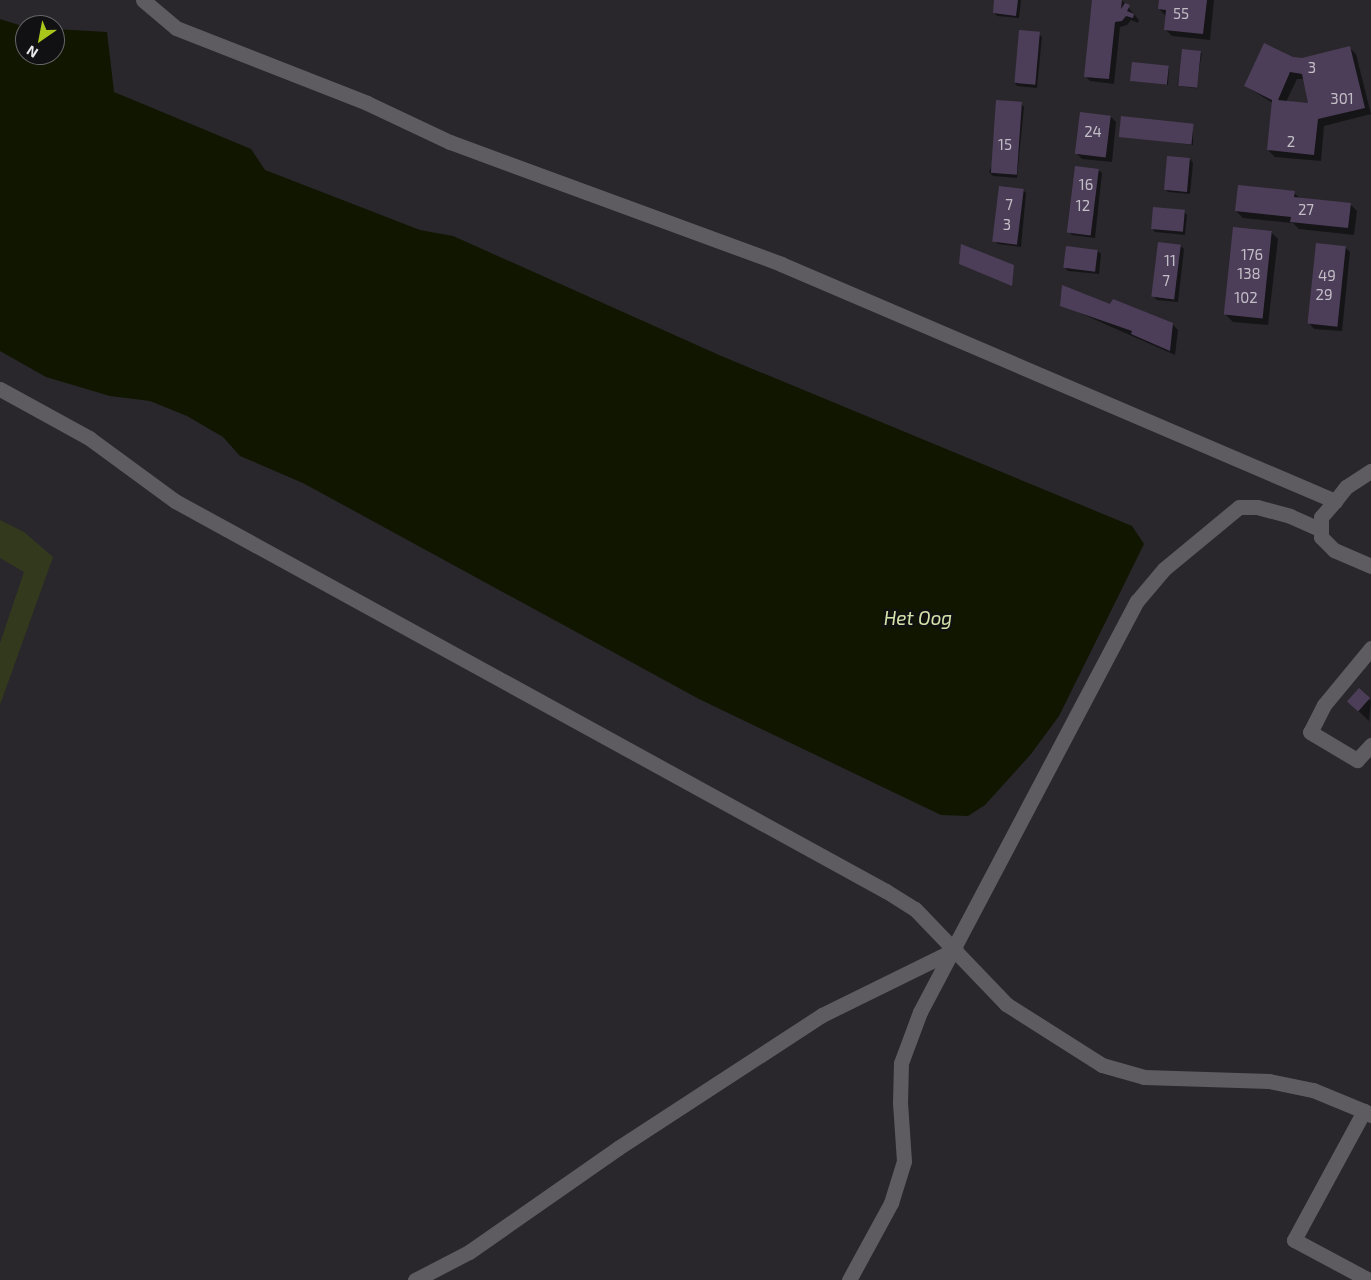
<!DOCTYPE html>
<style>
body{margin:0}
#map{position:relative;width:1371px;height:1280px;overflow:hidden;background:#29272b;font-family:"Exo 2",sans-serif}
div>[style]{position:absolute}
.green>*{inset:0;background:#32391d}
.water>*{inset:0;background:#101600}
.shadow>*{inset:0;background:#0007;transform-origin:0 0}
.building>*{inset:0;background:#4c3e59;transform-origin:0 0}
.minor>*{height:15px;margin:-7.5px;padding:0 7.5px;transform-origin:7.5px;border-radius:7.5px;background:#5f5c61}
span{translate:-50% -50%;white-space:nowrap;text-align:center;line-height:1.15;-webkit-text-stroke:4.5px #111012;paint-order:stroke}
.number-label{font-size:15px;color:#c2bec6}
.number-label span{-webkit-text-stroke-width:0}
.water-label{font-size:19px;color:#d3e3a9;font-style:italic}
.north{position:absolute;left:15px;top:15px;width:50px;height:50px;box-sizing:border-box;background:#111012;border:1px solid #676668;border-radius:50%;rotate:213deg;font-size:14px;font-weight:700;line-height:20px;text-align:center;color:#e9e8ea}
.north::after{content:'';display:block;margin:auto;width:18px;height:22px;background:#a9c71b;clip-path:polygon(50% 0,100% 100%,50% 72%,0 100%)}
</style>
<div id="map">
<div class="green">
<div style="clip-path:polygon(0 520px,24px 532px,53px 557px,0 705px,0 643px,24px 572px,0 558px)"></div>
</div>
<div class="water">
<div style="clip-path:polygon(0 19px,25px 27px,25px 55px,55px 55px,55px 29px,107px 32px,114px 92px,251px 149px,265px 170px,420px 230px,453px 236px,719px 355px,1132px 526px,1144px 544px,1059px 716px,1031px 754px,985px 805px,968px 816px,941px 815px,699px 699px,303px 483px,240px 456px,223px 437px,187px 416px,150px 401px,110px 396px,46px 377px,0 351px)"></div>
</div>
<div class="shadow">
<div style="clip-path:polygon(995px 0,1021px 0,1019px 18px,997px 16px,994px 13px)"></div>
<div style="clip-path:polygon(1093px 0,1122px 0,1139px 20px,1138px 23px,1131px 20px,1127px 25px,1120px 27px,1114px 84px,1090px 81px,1085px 76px)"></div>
<div style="clip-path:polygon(1160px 0,1214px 0,1210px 40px,1172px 36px,1165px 29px,1166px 16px,1159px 9px)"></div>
<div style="clip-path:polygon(1039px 34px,1042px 37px,1037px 88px,1017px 86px,1014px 82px)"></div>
<div style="clip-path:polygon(evenodd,1349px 47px,1356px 54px,1371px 114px,1324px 126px,1321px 161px,1275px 157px,1268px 150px,1273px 103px,1245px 86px,1292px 58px,1302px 59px,1349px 47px,1297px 79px,1305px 79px,1310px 105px,1286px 102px,1297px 79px)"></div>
<div style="left:1183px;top:50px;width:19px;height:36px;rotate:9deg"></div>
<div style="clip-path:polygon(1169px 67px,1168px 85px,1131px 81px)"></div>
<div style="clip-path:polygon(1021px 104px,1024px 107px,1017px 178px,993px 176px,989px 172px)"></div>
<div style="clip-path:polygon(1111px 117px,1116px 122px,1112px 162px,1082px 159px,1077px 154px)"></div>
<div style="clip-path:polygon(1193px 125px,1193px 145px,1120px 136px)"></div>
<div style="clip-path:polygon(1190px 159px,1193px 163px,1190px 194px,1168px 192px,1165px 189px)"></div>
<div style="clip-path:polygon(1098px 170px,1102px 173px,1095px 238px,1072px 235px,1069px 232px)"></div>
<div style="clip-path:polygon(1023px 190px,1026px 193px,1021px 247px,998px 244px,995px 241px)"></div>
<div style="clip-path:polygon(1294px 193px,1301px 199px,1350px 204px,1357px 211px,1354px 235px,1299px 229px,1293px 223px,1243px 218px,1236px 211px)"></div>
<div style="clip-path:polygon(1184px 212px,1187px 215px,1185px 235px,1155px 232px,1152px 228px)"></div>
<div style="clip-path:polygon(1271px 232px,1278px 239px,1268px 325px,1233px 322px,1226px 315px)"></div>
<div style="clip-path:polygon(1181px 246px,1184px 249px,1178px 302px,1157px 300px,1153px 296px)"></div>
<div style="clip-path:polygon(1345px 247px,1350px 252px,1342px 331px,1314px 329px,1309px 323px)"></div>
<div style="clip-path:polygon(1098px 251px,1101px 254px,1099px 274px,1068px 271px,1065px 268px)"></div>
<div style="clip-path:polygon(1106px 304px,1173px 325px,1178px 330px,1175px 355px,1062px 305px)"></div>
<div style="clip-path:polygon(1359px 689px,1371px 701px,1369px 721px,1348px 701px)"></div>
</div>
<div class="building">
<div style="clip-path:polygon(994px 0,1018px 0,1016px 16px,993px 13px)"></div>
<div style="clip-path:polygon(1092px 0,1122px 0,1121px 9px,1125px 3px,1130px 5px,1127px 11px,1134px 14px,1133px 18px,1126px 16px,1122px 21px,1115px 22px,1109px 79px,1084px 77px)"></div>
<div style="clip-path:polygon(1159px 0,1207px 0,1203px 34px,1164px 30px,1166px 10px,1158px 9px)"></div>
<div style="left:1019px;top:30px;width:21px;height:53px;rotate:5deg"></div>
<div style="clip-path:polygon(evenodd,1264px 43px,1293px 57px,1302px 58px,1350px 46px,1365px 108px,1318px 119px,1314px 155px,1267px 150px,1272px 100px,1244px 86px,1264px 43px,1290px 72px,1302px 74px,1308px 103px,1278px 100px,1290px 72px)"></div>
<div style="left:1182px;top:49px;width:19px;height:37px;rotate:6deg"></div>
<div style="left:1132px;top:62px;width:37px;height:19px;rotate:6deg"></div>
<div style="left:996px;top:100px;width:26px;height:73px;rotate:4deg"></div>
<div style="left:1080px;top:112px;width:31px;height:42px;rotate:7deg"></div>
<div style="left:1121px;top:116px;width:73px;height:21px;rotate:6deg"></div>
<div style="left:1167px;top:156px;width:23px;height:34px;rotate:5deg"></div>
<div style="left:1075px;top:166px;width:24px;height:67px;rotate:7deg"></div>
<div style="clip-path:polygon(1238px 185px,1295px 191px,1294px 197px,1351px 203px,1348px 228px,1290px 222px,1291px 217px,1235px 211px)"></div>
<div style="left:999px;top:186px;width:25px;height:56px;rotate:7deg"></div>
<div style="left:1153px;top:207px;width:32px;height:22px;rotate:5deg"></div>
<div style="left:1233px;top:227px;width:39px;height:88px;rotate:6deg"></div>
<div style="left:1158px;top:242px;width:23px;height:55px;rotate:7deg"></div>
<div style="left:1316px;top:243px;width:30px;height:81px;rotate:6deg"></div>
<div style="clip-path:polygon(961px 244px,1014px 265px,1012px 286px,959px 264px)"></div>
<div style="left:1066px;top:246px;width:32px;height:22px;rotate:7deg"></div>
<div style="clip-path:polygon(1062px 285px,1110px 304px,1113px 299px,1173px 323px,1170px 351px,1131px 334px,1132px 331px,1060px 306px)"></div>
<div style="left:1359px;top:688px;width:15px;height:18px;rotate:42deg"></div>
</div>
<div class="minor">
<div style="left:143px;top:0;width:43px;rotate:40.3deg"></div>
<div style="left:176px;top:28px;width:205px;rotate:21.4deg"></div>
<div style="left:367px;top:103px;width:92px;rotate:25.2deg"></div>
<div style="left:450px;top:142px;width:353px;rotate:20.2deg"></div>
<div style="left:781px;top:264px;width:603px;rotate:23.16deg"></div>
<div style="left:1335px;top:501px;width:18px;rotate:-52deg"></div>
<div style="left:1346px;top:487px;width:30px;rotate:-33deg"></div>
<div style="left:0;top:389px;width:102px;rotate:28.8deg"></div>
<div style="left:89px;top:438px;width:107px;rotate:36.2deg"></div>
<div style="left:175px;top:501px;width:811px;rotate:28.75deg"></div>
<div style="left:886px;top:891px;width:34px;rotate:32deg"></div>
<div style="left:915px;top:909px;width:132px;rotate:46.2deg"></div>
<div style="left:1006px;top:1004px;width:114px;rotate:32.4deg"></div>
<div style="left:1102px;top:1065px;width:44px;rotate:15.9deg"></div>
<div style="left:1144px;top:1077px;width:125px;rotate:1.8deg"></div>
<div style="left:1269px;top:1081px;width:45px;rotate:11.6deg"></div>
<div style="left:1313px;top:1090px;width:55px;rotate:22.4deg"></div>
<div style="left:1335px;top:501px;width:21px;rotate:131deg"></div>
<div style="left:1321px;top:517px;width:20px;rotate:90deg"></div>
<div style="left:1321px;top:537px;width:18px;rotate:45deg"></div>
<div style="left:1334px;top:550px;width:40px;rotate:23.4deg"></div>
<div style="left:1371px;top:648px;width:74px;rotate:129.5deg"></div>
<div style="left:1324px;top:705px;width:30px;rotate:117deg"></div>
<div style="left:1310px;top:732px;width:55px;rotate:30.8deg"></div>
<div style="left:1357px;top:760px;width:21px;rotate:-47deg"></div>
<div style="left:415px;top:1280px;width:61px;rotate:-27.4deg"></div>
<div style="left:469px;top:1252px;width:182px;rotate:-34.9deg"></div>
<div style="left:618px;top:1148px;width:244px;rotate:-33.1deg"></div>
<div style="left:822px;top:1015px;width:149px;rotate:-26.2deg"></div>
<div style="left:849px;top:1280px;width:88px;rotate:-61.4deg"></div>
<div style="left:891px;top:1203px;width:44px;rotate:-72.8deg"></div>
<div style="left:904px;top:1161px;width:58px;rotate:-93.9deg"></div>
<div style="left:900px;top:1103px;width:40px;rotate:-88.6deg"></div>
<div style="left:901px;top:1063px;width:54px;rotate:-69.6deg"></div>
<div style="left:920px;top:1012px;width:465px;rotate:-62.2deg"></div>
<div style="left:1137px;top:601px;width:42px;rotate:-49.8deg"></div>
<div style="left:1164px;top:569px;width:97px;rotate:-39.6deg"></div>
<div style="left:1239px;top:507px;width:18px"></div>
<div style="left:1257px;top:507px;width:34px;rotate:15deg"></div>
<div style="left:1290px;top:516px;width:32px;rotate:24deg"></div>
<div style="left:1369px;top:1280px;width:85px;rotate:-151.9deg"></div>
<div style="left:1294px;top:1240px;width:147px;rotate:-61.5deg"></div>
<div style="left:1364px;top:1111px;width:8px;rotate:30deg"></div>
</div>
<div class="number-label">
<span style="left:1181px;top:14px">55</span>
<span style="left:1312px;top:68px">3</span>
<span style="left:1342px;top:99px">301</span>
<span style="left:1093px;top:132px">24</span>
<span style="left:1291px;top:142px">2</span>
<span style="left:1005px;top:145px">15</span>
<span style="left:1086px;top:185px">16</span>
<span style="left:1009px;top:205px">7</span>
<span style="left:1083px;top:206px">12</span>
<span style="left:1306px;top:210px">27</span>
<span style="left:1007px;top:225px">3</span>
<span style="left:1252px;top:255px">176</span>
<span style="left:1170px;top:261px">11</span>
<span style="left:1249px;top:274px">138</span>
<span style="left:1327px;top:276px">49</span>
<span style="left:1166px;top:281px">7</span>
<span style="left:1324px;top:295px">29</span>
<span style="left:1246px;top:298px">102</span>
</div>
<div class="water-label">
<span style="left:918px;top:618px">Het Oog</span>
</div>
<div class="north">N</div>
</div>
